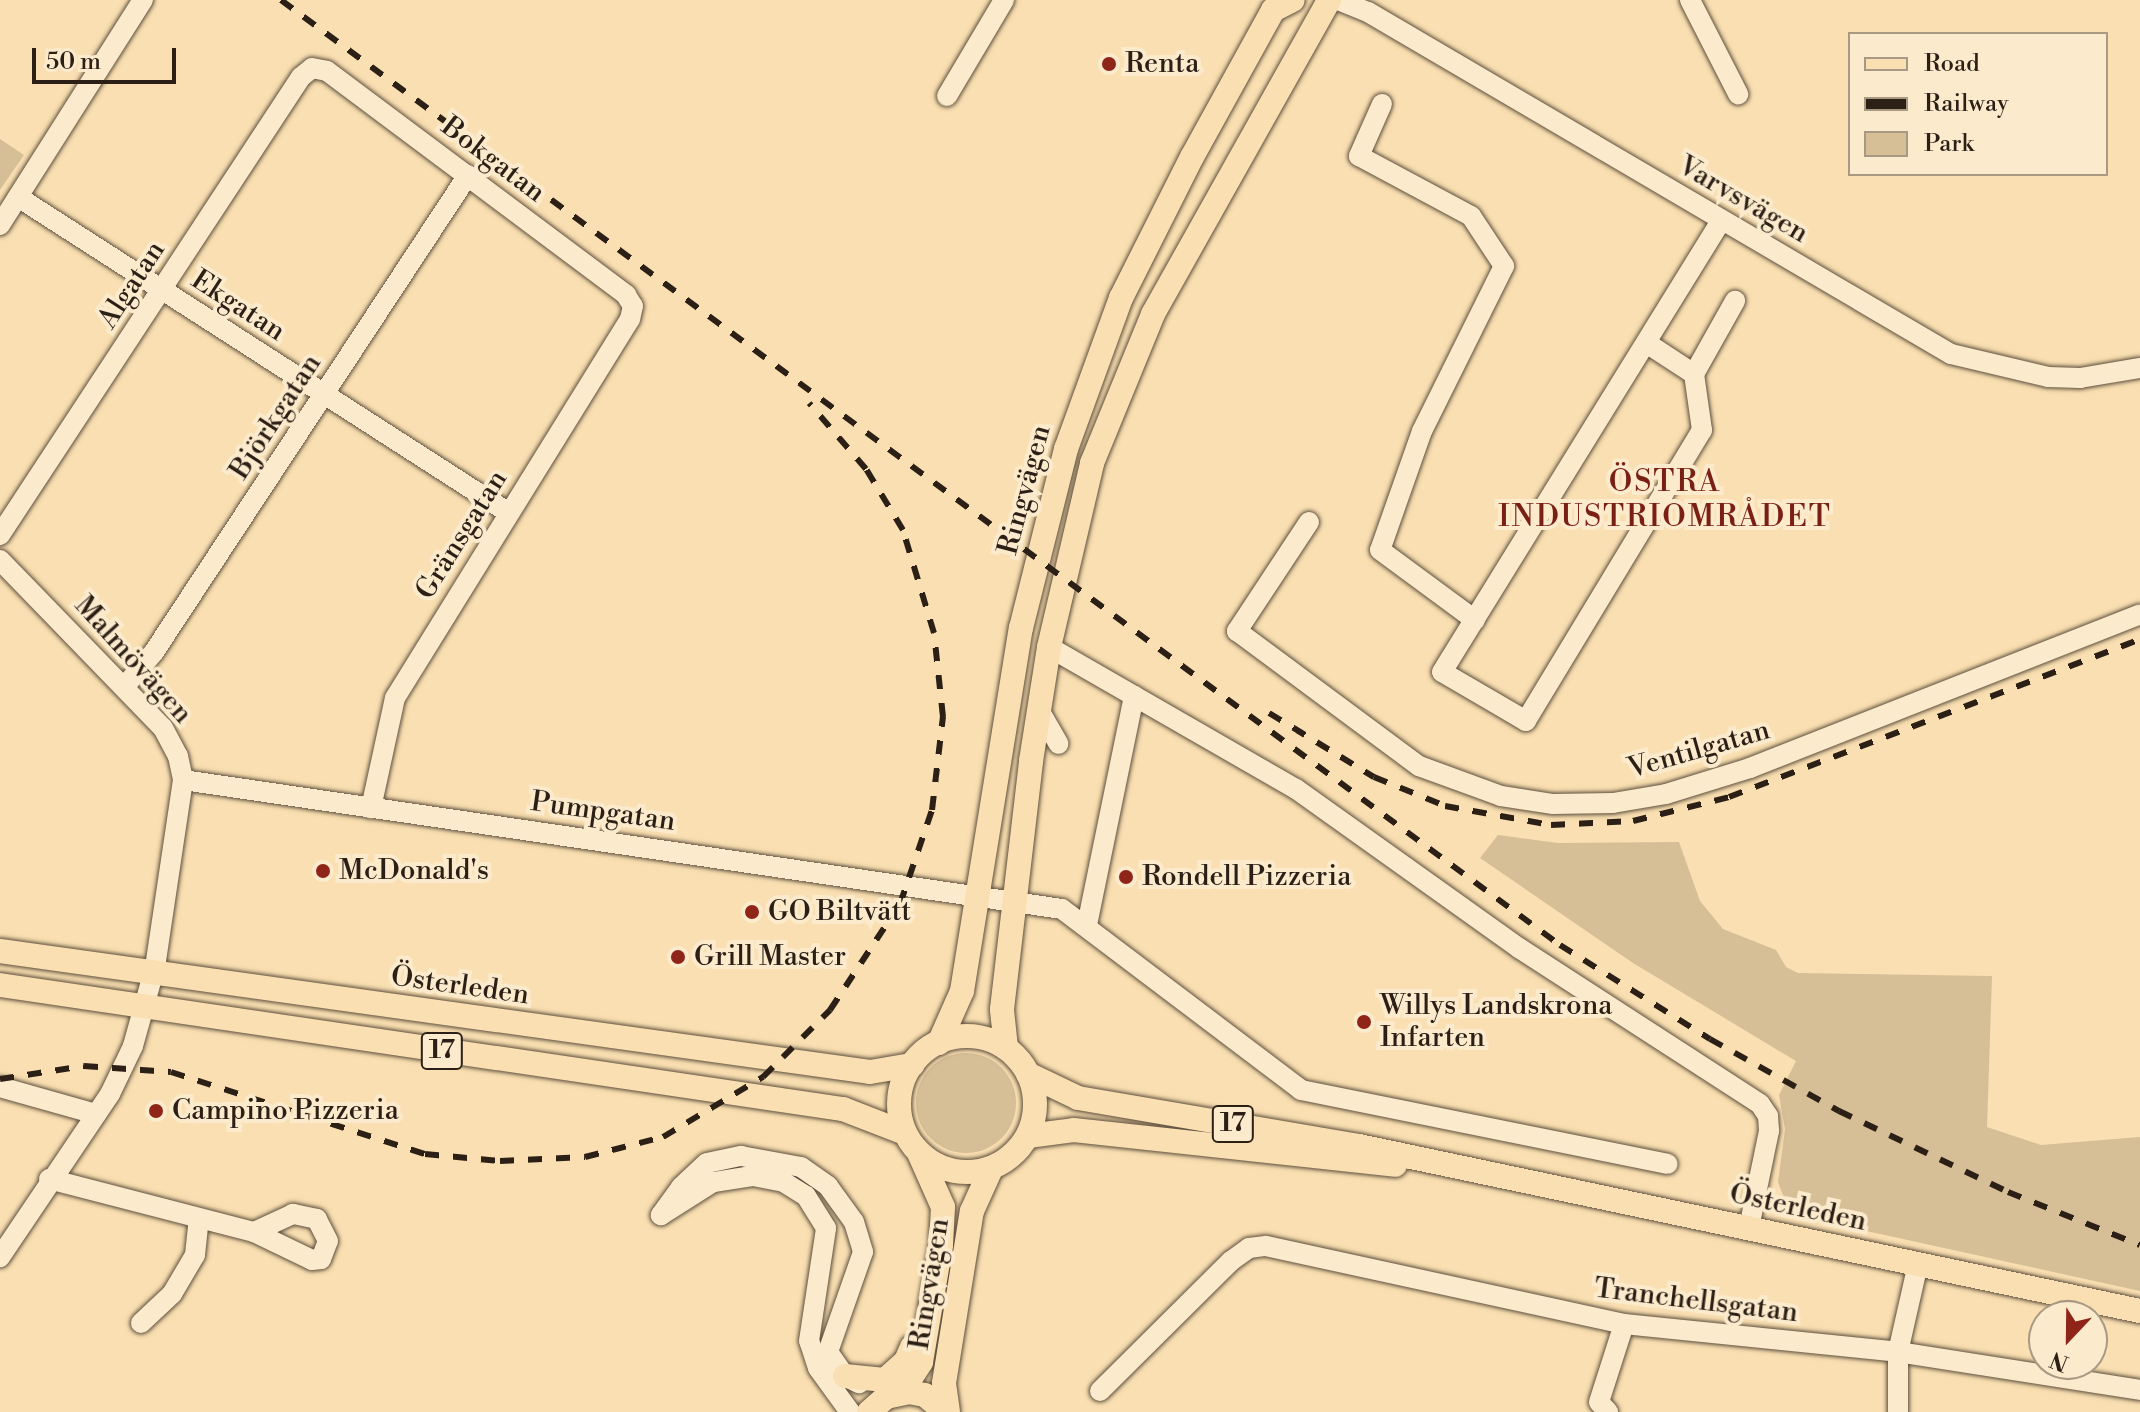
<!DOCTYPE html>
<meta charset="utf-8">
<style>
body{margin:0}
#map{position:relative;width:2140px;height:1412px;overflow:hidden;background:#f9dfb1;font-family:"Libre Bodoni",serif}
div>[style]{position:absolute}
.green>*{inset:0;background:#d6be97}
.round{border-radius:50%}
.roads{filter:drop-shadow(0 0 2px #5e4f3d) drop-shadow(0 0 2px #5e4f3d)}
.minor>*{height:20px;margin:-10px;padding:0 10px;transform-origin:10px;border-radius:10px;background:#fbeacc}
.major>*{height:24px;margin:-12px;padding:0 12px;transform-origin:12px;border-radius:12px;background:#f9dfb1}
.major>.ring{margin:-12px;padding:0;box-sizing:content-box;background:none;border:24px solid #f9dfb1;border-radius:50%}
.rail>*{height:6px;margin-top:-3px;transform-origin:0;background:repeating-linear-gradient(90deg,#2b1f16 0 14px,transparent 0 28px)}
.dots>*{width:22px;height:22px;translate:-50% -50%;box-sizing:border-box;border:4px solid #fbeacc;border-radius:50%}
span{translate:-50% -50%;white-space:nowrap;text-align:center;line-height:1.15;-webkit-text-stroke:8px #fbeacc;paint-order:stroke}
.shield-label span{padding:2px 6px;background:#fbeacc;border:2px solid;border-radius:6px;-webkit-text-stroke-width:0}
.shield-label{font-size:26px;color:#2b1f16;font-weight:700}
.poi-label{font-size:28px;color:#2b1f16}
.left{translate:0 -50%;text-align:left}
.street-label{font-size:28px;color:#2b1f16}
.neighbourhood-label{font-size:30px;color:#7a1f14;letter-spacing:2px}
.legend{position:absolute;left:1848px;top:32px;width:260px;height:144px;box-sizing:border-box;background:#fbeacc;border:2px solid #a89983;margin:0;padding:10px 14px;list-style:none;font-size:24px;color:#2b1f16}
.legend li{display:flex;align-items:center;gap:16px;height:40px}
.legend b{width:40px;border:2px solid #a89983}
.north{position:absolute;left:2028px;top:1300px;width:80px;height:80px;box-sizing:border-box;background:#fbeacc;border:2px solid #a89983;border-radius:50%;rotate:202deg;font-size:22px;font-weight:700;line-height:32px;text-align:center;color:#2b1f16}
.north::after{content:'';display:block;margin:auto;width:28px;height:36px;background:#8f2418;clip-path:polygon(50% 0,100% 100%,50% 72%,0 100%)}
.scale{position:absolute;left:32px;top:48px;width:144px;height:36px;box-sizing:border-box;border:4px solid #2b1f16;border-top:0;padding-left:10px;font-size:24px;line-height:28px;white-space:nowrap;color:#2b1f16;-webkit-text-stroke:6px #fbeacc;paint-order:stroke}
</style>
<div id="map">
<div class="green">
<div style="clip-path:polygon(0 139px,24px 155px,0 190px)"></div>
<div style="clip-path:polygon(1498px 835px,1558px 843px,1679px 842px,1700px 901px,1723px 929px,1776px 950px,1786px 967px,1798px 973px,1992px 976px,1987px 1127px,2041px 1145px,2140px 1137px,2140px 1291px,1807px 1218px,1786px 1203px,1778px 1182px,1785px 1129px,1779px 1095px,1796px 1061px,1633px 963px,1480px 858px)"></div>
<div class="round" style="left:916px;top:1053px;width:100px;height:100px"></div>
</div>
<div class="roads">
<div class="minor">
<div style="left:1338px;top:0;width:32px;rotate:22deg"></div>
<div style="left:1368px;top:12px;width:676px;rotate:30.4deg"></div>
<div style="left:1951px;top:354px;width:100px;rotate:13.3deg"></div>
<div style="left:2048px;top:377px;width:32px;rotate:2deg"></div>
<div style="left:2080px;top:378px;width:61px;rotate:-9.5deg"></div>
<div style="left:1690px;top:0;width:106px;rotate:62.9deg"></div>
<div style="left:947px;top:96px;width:112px;rotate:-59.3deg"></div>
<div style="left:1382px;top:104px;width:57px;rotate:113.9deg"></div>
<div style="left:1359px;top:156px;width:127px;rotate:28.2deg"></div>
<div style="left:1471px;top:216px;width:60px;rotate:56.6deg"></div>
<div style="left:1504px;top:266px;width:184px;rotate:116.4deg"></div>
<div style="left:1422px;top:431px;width:126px;rotate:109.4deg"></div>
<div style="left:1380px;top:550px;width:118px;rotate:36.4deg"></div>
<div style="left:18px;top:197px;width:584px;rotate:32.76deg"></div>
<div style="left:0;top:225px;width:267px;rotate:-57.6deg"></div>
<div style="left:1648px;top:344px;width:55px;rotate:33.1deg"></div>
<div style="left:1694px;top:374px;width:57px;rotate:81.9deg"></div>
<div style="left:1702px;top:430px;width:340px;rotate:121.2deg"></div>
<div style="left:1526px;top:721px;width:97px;rotate:-149.7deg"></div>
<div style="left:1442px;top:672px;width:530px;rotate:-58.26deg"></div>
<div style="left:1694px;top:374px;width:84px;rotate:-60.7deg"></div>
<div style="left:1309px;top:522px;width:131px;rotate:123.4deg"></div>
<div style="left:1237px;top:631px;width:227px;rotate:36.6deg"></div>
<div style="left:1419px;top:766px;width:87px;rotate:20.1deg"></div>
<div style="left:1501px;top:796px;width:53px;rotate:8.7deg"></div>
<div style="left:1553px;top:804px;width:60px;rotate:-1deg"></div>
<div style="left:1613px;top:803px;width:54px;rotate:-9.6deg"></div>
<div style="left:1666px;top:794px;width:88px;rotate:-17.2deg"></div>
<div style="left:1750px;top:768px;width:419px;rotate:-21.5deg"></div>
<div style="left:0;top:535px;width:548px;rotate:-56.69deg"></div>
<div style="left:301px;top:77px;width:14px;rotate:-39deg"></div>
<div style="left:312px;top:68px;width:15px;rotate:11deg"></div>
<div style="left:327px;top:71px;width:374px;rotate:36.8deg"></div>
<div style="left:626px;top:295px;width:13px;rotate:58deg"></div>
<div style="left:633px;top:306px;width:13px;rotate:103deg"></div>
<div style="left:630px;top:319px;width:446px;rotate:121.8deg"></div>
<div style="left:395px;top:698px;width:113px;rotate:102.3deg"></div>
<div style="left:0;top:560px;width:234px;rotate:45.9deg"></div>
<div style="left:163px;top:728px;width:32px;rotate:62deg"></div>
<div style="left:178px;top:756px;width:25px;rotate:78deg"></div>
<div style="left:183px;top:780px;width:189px;rotate:98.5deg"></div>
<div style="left:155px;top:967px;width:82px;rotate:105.6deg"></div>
<div style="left:133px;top:1046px;width:53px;rotate:115.6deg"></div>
<div style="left:110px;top:1094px;width:197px;rotate:124deg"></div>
<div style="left:1049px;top:647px;width:285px;rotate:29.9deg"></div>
<div style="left:1296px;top:789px;width:274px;rotate:35.5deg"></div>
<div style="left:1519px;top:948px;width:287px;rotate:32.9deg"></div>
<div style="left:1760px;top:1104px;width:14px;rotate:56deg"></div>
<div style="left:1768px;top:1116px;width:15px;rotate:86deg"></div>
<div style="left:1769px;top:1131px;width:99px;rotate:101.7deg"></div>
<div style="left:125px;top:686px;width:45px;rotate:-49.5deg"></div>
<div style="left:154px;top:652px;width:571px;rotate:-56.64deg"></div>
<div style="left:1039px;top:710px;width:39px;rotate:60deg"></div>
<div style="left:183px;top:780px;width:888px;rotate:8.35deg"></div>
<div style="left:1062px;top:909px;width:300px;rotate:37.1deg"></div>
<div style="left:1301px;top:1090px;width:374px;rotate:11.4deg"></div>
<div style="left:1087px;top:925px;width:234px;rotate:-78.4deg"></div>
<div style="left:0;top:1087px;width:100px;rotate:15.7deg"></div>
<div style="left:49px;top:1179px;width:212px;rotate:14.5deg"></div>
<div style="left:254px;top:1232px;width:64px;rotate:25.8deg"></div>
<div style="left:312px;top:1260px;width:9px;rotate:-6deg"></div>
<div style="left:321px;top:1259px;width:19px;rotate:-69deg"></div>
<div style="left:328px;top:1241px;width:25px;rotate:-117deg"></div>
<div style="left:317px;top:1219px;width:25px;rotate:-168deg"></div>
<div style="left:293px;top:1214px;width:43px;rotate:155.2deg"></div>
<div style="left:141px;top:1323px;width:42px;rotate:-43.1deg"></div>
<div style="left:172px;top:1294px;width:45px;rotate:-59.5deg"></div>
<div style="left:195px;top:1255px;width:37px;rotate:-84deg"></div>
<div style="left:1100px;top:1391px;width:185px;rotate:-44.8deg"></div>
<div style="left:1231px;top:1261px;width:22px;rotate:-36deg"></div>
<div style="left:1249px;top:1248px;width:17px;rotate:-7deg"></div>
<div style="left:1266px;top:1246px;width:366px;rotate:12.3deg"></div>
<div style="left:1624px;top:1324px;width:275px;rotate:5.8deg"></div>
<div style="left:1898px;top:1352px;width:245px;rotate:8.9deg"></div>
<div style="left:850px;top:1412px;width:54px;rotate:-126deg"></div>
<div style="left:818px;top:1368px;width:28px;rotate:-108deg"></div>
<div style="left:809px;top:1341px;width:114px;rotate:-81.4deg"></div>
<div style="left:826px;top:1228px;width:38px;rotate:-122deg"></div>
<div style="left:806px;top:1196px;width:26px;rotate:-148deg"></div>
<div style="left:784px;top:1182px;width:33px;rotate:-169deg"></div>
<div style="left:752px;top:1176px;width:39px;rotate:171deg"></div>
<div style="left:713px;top:1182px;width:62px;rotate:147.6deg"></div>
<div style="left:661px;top:1215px;width:34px;rotate:-54deg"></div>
<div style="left:681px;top:1187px;width:35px;rotate:-43deg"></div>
<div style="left:707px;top:1163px;width:35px;rotate:-12deg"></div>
<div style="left:741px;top:1156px;width:61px;rotate:10.4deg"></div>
<div style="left:801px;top:1167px;width:33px;rotate:35deg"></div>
<div style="left:828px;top:1186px;width:44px;rotate:54.2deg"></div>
<div style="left:854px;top:1222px;width:31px;rotate:73deg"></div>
<div style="left:863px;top:1252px;width:106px;rotate:109.3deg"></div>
<div style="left:828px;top:1352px;width:29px;rotate:55deg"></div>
<div style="left:845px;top:1376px;width:16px;rotate:27deg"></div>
<div style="left:1608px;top:1412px;width:13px;rotate:-132deg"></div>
<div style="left:1599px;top:1402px;width:82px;rotate:-72.2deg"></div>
<div style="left:1898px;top:1412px;width:60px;rotate:-90deg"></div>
<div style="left:1898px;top:1352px;width:90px;rotate:-77.2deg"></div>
</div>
<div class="major">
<div style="left:0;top:951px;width:878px;rotate:7.92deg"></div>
<div style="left:870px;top:1072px;width:43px;rotate:-9.5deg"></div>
<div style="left:0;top:985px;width:852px;rotate:8.37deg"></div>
<div style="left:843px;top:1109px;width:66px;rotate:21.2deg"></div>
<div class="ring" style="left:899px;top:1036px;width:112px;height:112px"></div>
<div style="left:939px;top:1043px;width:57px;rotate:-66.1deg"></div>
<div style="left:962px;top:991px;width:368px;rotate:-80.8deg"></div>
<div style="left:1021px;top:628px;width:185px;rotate:-75.9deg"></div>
<div style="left:1066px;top:449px;width:161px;rotate:-70deg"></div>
<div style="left:1121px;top:298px;width:158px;rotate:-63.3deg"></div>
<div style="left:1192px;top:157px;width:168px;rotate:-61.1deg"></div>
<div style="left:1273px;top:10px;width:22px;rotate:-27deg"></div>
<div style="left:1006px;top:1048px;width:39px;rotate:-96deg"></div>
<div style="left:1002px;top:1009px;width:250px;rotate:-83.3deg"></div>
<div style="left:1031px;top:761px;width:115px;rotate:-81deg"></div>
<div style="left:1049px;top:647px;width:189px;rotate:-76.8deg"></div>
<div style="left:1092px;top:463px;width:161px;rotate:-67.7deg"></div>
<div style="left:1153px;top:314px;width:360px;rotate:-60.7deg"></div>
<div style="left:1028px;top:1074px;width:55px;rotate:25.6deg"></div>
<div style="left:1078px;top:1098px;width:285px;rotate:9.7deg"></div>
<div style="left:1359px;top:1146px;width:798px;rotate:11.93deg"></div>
<div style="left:1028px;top:1136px;width:46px;rotate:-7.4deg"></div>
<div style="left:1074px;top:1130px;width:323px;rotate:6.2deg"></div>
<div style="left:845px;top:1376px;width:40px;rotate:5.7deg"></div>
<div style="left:885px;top:1380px;width:28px;rotate:-42deg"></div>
<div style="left:906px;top:1361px;width:15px;rotate:-67deg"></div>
<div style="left:901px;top:1393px;width:37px;rotate:-57deg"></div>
<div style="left:921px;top:1362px;width:119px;rotate:-80.3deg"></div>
<div style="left:941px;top:1245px;width:38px;rotate:-87deg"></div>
<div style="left:943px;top:1207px;width:59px;rotate:-114deg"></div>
<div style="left:869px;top:1412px;width:23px;rotate:-41deg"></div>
<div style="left:886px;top:1397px;width:24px;rotate:-12deg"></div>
<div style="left:909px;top:1392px;width:16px;rotate:11deg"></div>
<div style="left:925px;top:1395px;width:26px;rotate:40deg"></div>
<div style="left:948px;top:1412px;width:29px;rotate:-98deg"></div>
<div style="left:944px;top:1383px;width:174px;rotate:-80.8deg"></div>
<div style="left:972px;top:1211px;width:46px;rotate:-65.7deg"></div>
</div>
</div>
<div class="rail">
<div style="left:281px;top:0;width:1590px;rotate:36.46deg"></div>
<div style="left:1560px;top:945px;width:177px;rotate:32.1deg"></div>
<div style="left:1710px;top:1039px;width:148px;rotate:29.2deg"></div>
<div style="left:1839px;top:1111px;width:187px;rotate:25.6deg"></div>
<div style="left:2008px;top:1192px;width:142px;rotate:21.9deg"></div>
<div style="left:1269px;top:713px;width:123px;rotate:31.4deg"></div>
<div style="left:1374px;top:777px;width:77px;rotate:22.2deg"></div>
<div style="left:1445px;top:806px;width:108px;rotate:10.2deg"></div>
<div style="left:1551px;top:825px;width:82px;rotate:-2.8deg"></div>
<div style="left:1633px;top:821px;width:99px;rotate:-14deg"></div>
<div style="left:1729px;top:797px;width:440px;rotate:-21deg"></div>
<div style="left:0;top:1079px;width:85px;rotate:-8.8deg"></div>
<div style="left:84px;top:1066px;width:87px;rotate:3.9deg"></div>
<div style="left:171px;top:1072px;width:267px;rotate:17.9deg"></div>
<div style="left:425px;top:1154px;width:75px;rotate:5.3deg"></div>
<div style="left:500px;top:1161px;width:85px;rotate:-2.7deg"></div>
<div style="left:585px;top:1157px;width:81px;rotate:-14.4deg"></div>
<div style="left:663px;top:1137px;width:117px;rotate:-31deg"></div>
<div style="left:763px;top:1077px;width:95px;rotate:-45deg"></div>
<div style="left:830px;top:1010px;width:127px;rotate:-56.6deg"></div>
<div style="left:900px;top:904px;width:99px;rotate:-71.2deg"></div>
<div style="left:932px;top:810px;width:94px;rotate:-83.3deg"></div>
<div style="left:943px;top:717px;width:84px;rotate:-96.1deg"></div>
<div style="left:934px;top:633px;width:108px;rotate:-106.8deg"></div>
<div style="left:903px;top:530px;width:71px;rotate:-121.2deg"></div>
<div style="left:866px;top:469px;width:87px;rotate:-130.8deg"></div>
</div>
<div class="dots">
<div style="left:1109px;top:64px;background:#8f2418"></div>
<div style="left:323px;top:871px;background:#8f2418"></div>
<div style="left:1126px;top:877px;background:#8f2418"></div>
<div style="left:752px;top:912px;background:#8f2418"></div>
<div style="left:678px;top:957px;background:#8f2418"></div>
<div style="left:1364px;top:1022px;background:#8f2418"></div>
<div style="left:156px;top:1111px;background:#8f2418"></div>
</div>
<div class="shield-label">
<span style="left:442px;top:1051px">17</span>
<span style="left:1233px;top:1124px">17</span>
</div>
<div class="poi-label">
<span class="left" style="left:1125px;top:64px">Renta</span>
<span class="left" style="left:339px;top:871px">McDonald's</span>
<span class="left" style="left:1142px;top:877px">Rondell Pizzeria</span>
<span class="left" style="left:768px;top:912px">GO Biltvätt</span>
<span class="left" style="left:694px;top:957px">Grill Master</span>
<span class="left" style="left:1380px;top:1022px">Willys Landskrona<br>Infarten</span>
<span class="left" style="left:172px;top:1111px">Campino Pizzeria</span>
</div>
<div class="street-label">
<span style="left:493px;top:160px;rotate:37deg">Bokgatan</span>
<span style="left:1743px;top:200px;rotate:30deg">Varvsvägen</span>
<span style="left:132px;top:285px;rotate:-57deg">Algatan</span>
<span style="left:238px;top:306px;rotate:33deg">Ekgatan</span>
<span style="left:276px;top:417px;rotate:-57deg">Björkgatan</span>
<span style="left:1025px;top:490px;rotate:-75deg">Ringvägen</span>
<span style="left:462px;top:535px;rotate:-58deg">Gränsgatan</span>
<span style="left:133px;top:660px;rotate:48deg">Malmövägen</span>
<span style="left:1699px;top:750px;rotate:-16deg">Ventilgatan</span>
<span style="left:603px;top:812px;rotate:8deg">Pumpgatan</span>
<span style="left:460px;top:986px;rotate:8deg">Österleden</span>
<span style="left:1798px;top:1208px;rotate:12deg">Österleden</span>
<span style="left:930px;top:1284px;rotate:-81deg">Ringvägen</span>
<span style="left:1696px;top:1301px;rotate:7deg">Tranchellsgatan</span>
</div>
<div class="neighbourhood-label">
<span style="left:1665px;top:499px">ÖSTRA<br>INDUSTRIOMRÅDET</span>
</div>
<ul class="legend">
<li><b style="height:10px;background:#f9dfb1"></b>Road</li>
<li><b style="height:10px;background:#2b1f16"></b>Railway</li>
<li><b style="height:22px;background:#d6be97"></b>Park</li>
</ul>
<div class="north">N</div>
<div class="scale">50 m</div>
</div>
